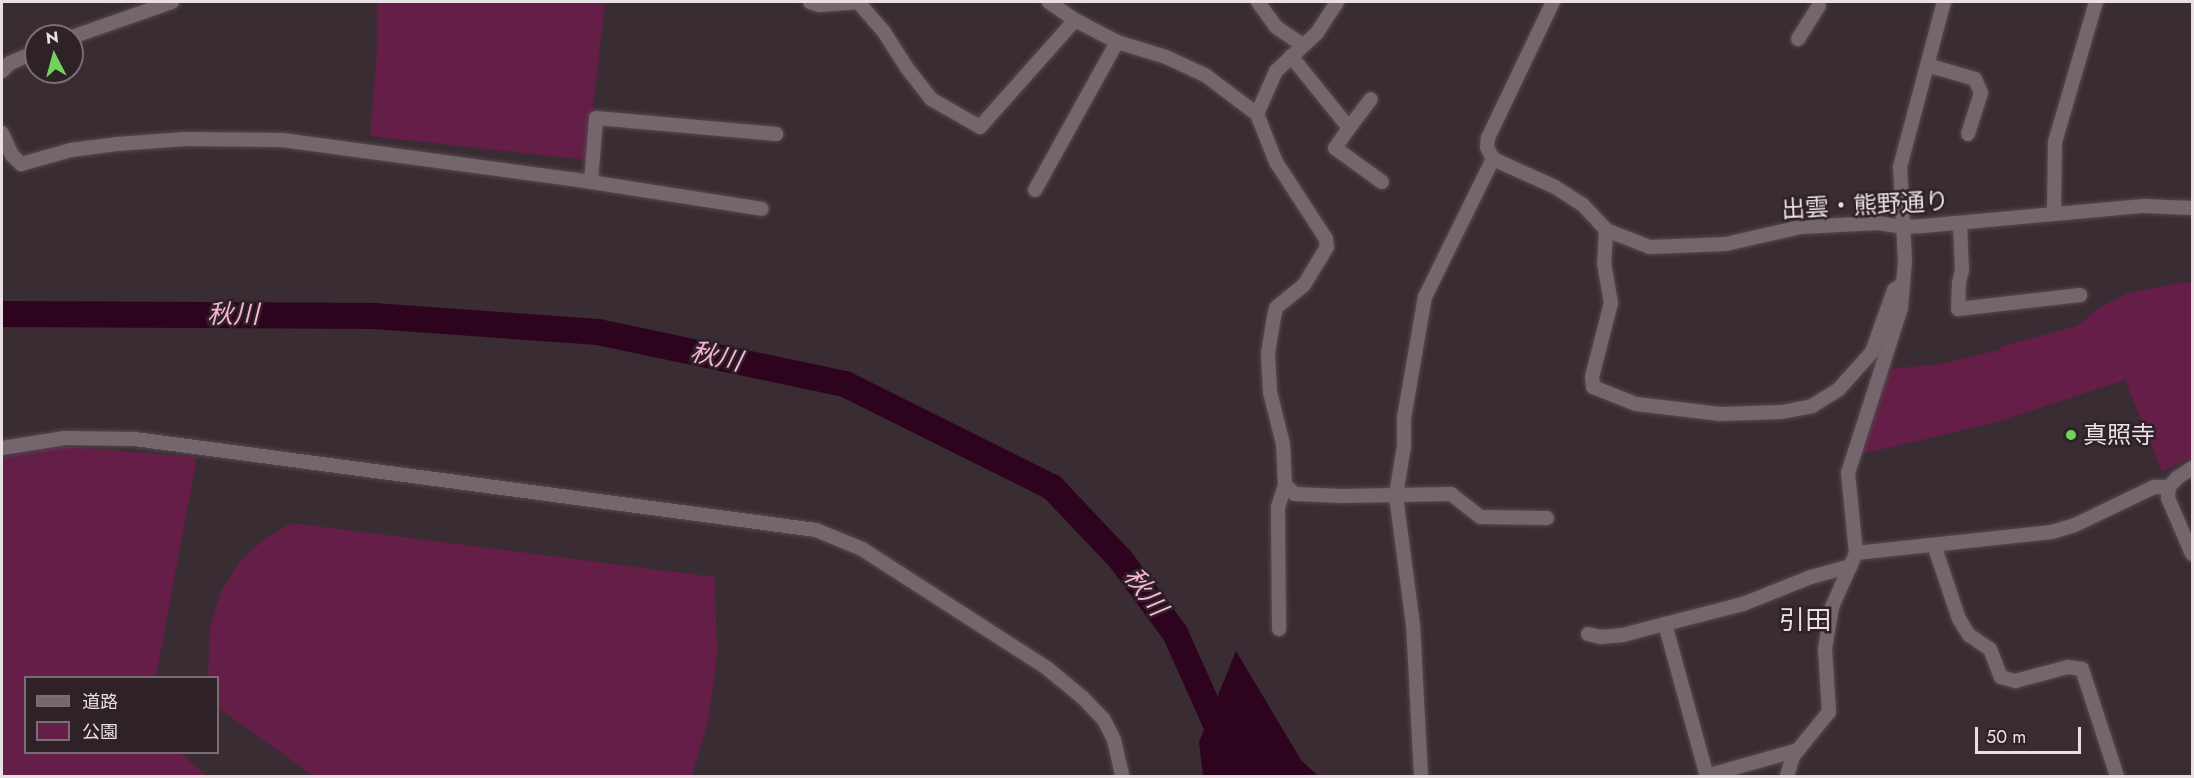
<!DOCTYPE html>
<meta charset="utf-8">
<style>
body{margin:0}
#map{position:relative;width:2194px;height:778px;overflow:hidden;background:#392c32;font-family:Jost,"Noto Sans JP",sans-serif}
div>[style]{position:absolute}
.green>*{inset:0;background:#641e47}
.water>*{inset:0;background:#2e031d}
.river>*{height:26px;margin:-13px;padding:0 13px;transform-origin:13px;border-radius:13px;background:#2e031d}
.roads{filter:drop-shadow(0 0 2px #544a4f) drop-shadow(0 0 2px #544a4f)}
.minor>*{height:14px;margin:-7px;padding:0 7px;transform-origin:7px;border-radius:7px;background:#74666c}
.dots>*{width:16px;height:16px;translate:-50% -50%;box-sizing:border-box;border:3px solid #2e2228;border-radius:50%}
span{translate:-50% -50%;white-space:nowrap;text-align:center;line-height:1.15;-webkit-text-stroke:5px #2e2228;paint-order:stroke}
.street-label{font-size:24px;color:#e8e0e4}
.poi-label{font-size:24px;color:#e8e0e4}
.left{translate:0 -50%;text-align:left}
.water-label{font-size:26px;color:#fab2d6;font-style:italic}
.neighbourhood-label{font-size:26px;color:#e8e0e4}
.frame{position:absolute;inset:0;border:3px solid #e8e0e4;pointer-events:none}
.legend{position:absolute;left:24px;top:676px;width:195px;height:78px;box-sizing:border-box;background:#2e2228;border:2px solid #786e73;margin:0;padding:8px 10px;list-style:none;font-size:18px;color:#e8e0e4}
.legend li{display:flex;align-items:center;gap:12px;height:30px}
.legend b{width:30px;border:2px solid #786e73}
.north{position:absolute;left:24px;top:24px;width:60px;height:60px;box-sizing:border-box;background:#2e2228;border:2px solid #786e73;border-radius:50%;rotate:354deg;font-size:16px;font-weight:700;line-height:24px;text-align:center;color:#e8e0e4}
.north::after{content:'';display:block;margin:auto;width:21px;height:27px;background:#73d25c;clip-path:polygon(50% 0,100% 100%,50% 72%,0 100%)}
.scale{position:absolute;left:1975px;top:727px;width:106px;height:27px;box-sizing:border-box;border:3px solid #e8e0e4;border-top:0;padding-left:8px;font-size:18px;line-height:21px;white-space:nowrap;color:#e8e0e4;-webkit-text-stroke:4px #2e2228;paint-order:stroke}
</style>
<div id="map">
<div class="green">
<div style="clip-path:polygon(377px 2px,605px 2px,587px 160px,370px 136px,377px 50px)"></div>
<div style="clip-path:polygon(2185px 282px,2192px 283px,2192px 457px,2162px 472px,2125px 380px,1997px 422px,1858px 455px,1889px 369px,1940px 364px,1999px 350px,2002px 346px,2077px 326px,2103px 305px,2128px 293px)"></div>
<div style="clip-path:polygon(61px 446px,197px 457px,156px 677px,26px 678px,26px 752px,181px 753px,206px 776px,2px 776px,2px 457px)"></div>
<div style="clip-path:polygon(292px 523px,715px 577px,717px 653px,713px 689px,707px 725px,692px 776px,314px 776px,218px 708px,218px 678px,208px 677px,210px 626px,221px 591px,240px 561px,267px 537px)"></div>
</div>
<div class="water">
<div style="clip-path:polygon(1236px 651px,1301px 760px,1318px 776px,1203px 776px,1199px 742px)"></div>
</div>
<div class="river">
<div style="left:2px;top:314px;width:372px;rotate:0.3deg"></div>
<div style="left:374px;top:316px;width:225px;rotate:4.1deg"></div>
<div style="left:598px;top:332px;width:252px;rotate:11.9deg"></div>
<div style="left:845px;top:384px;width:231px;rotate:26.5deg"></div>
<div style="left:1052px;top:487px;width:100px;rotate:46.6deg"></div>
<div style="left:1121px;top:560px;width:91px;rotate:53.5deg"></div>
<div style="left:1175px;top:633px;width:98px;rotate:65.8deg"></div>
<div style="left:1215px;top:722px;width:65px;rotate:56.3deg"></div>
</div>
<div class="roads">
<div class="minor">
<div style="left:810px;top:2px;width:9px;rotate:18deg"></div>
<div style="left:819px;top:5px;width:39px;rotate:-4deg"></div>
<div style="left:858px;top:2px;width:40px;rotate:49deg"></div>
<div style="left:884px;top:32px;width:43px;rotate:57.4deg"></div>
<div style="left:907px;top:68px;width:39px;rotate:52deg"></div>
<div style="left:931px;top:99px;width:56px;rotate:29.7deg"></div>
<div style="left:980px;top:127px;width:143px;rotate:-48.4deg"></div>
<div style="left:1049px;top:2px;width:32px;rotate:35deg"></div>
<div style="left:1075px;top:20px;width:47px;rotate:27.6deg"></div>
<div style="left:1117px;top:42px;width:51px;rotate:17deg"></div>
<div style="left:1166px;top:57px;width:43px;rotate:24.8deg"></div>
<div style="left:1205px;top:75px;width:65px;rotate:36.9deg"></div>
<div style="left:1258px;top:2px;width:31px;rotate:54deg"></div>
<div style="left:1276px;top:27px;width:32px;rotate:34deg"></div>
<div style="left:1337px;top:2px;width:37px;rotate:123deg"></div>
<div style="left:1317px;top:33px;width:56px;rotate:137.2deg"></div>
<div style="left:1276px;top:71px;width:47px;rotate:113.8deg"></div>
<div style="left:1257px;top:114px;width:52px;rotate:68.4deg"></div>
<div style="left:1276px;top:162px;width:92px;rotate:57deg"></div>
<div style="left:1326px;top:239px;width:8px;rotate:83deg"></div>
<div style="left:1327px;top:247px;width:44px;rotate:121.2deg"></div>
<div style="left:1304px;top:285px;width:36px;rotate:141deg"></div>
<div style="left:1276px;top:308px;width:14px;rotate:102deg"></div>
<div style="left:1273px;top:322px;width:31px;rotate:99deg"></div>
<div style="left:1268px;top:353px;width:39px;rotate:87deg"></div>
<div style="left:1270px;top:392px;width:54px;rotate:76deg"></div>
<div style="left:1283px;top:444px;width:41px;rotate:87.2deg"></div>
<div style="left:1285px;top:485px;width:13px;rotate:42deg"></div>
<div style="left:1295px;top:494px;width:47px;rotate:2.4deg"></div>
<div style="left:1342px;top:496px;width:109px;rotate:-1.1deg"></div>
<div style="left:1451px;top:494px;width:37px;rotate:38deg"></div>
<div style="left:1480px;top:517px;width:67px;rotate:0.9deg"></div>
<div style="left:72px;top:37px;width:106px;rotate:-19.3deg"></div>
<div style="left:1798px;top:39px;width:39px;rotate:-58deg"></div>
<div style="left:1291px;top:56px;width:92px;rotate:51.1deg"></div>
<div style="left:1349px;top:128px;width:36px;rotate:-53deg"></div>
<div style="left:1927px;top:65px;width:50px;rotate:16.3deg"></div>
<div style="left:1975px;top:79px;width:15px;rotate:67deg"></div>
<div style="left:1981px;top:93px;width:43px;rotate:107.6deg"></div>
<div style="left:2px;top:71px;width:11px;rotate:-45deg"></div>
<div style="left:10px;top:63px;width:28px;rotate:-23deg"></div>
<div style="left:1349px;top:128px;width:24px;rotate:125deg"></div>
<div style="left:1335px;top:148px;width:58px;rotate:35.9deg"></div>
<div style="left:2px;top:133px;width:24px;rotate:66deg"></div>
<div style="left:12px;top:155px;width:13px;rotate:45deg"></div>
<div style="left:21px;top:164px;width:52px;rotate:-15.6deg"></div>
<div style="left:71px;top:150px;width:46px;rotate:-7.4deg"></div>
<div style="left:117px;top:144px;width:68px;rotate:-4.2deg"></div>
<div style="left:185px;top:139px;width:97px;rotate:0.6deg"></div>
<div style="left:282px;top:140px;width:292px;rotate:7.7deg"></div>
<div style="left:571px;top:179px;width:193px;rotate:8.9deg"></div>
<div style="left:1493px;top:159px;width:68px;rotate:24.3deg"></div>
<div style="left:1555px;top:187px;width:33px;rotate:33deg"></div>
<div style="left:1583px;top:205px;width:34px;rotate:47deg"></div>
<div style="left:1606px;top:230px;width:47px;rotate:21.1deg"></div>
<div style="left:1650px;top:247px;width:76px;rotate:-2.3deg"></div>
<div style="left:1726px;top:244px;width:77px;rotate:-12.8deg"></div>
<div style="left:1801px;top:227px;width:77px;rotate:-3deg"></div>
<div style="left:1878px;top:223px;width:25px;rotate:9deg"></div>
<div style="left:1903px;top:227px;width:20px;rotate:-3deg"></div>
<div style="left:1923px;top:226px;width:222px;rotate:-5.2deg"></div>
<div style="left:2144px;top:206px;width:48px;rotate:2.4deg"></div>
<div style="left:1493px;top:159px;width:13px;rotate:-117deg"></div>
<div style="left:1487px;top:147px;width:9px;rotate:-84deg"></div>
<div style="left:1488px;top:138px;width:151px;rotate:-64.5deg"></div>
<div style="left:591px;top:182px;width:64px;rotate:-85.5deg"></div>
<div style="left:596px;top:118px;width:181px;rotate:5.1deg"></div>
<div style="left:1035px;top:190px;width:169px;rotate:-61deg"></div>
<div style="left:2054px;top:213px;width:71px;rotate:-89.2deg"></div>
<div style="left:2055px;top:142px;width:146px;rotate:-73.7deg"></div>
<div style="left:1960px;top:223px;width:47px;rotate:87.6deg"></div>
<div style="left:1962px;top:270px;width:13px;rotate:103deg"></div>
<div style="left:1959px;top:283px;width:26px;rotate:92deg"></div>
<div style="left:1958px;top:309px;width:123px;rotate:-6.5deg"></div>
<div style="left:1606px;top:230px;width:33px;rotate:93deg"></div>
<div style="left:1604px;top:263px;width:41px;rotate:80.1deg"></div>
<div style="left:1611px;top:303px;width:76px;rotate:104.4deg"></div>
<div style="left:1592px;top:377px;width:10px;rotate:84deg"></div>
<div style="left:1593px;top:387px;width:46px;rotate:21.6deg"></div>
<div style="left:1636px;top:404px;width:85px;rotate:6.8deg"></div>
<div style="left:1720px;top:414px;width:62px;rotate:-1.8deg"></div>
<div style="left:1782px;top:412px;width:31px;rotate:-11deg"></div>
<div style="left:1812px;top:406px;width:31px;rotate:-32deg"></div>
<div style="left:1838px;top:390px;width:51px;rotate:-48.2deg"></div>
<div style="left:1872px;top:352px;width:66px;rotate:-70.5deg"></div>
<div style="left:1894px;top:290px;width:11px;rotate:-34deg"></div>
<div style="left:2px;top:448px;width:64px;rotate:-9deg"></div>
<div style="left:65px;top:438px;width:70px;rotate:0.8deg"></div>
<div style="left:135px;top:439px;width:687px;rotate:7.61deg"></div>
<div style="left:816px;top:530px;width:50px;rotate:22.4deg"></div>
<div style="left:862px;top:549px;width:221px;rotate:32.8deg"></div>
<div style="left:1048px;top:669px;width:45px;rotate:39.6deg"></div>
<div style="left:1083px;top:698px;width:30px;rotate:46deg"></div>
<div style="left:1104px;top:720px;width:22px;rotate:63deg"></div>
<div style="left:1114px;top:740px;width:37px;rotate:77deg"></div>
<div style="left:2192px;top:468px;width:18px;rotate:146deg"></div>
<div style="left:2177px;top:478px;width:12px;rotate:132deg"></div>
<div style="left:2169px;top:487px;width:11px;rotate:95deg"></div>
<div style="left:2168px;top:498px;width:61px;rotate:66.8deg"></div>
<div style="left:1934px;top:545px;width:78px;rotate:71.3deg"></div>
<div style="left:1959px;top:619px;width:19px;rotate:58deg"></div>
<div style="left:1969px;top:635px;width:25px;rotate:34deg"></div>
<div style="left:1990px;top:649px;width:30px;rotate:69deg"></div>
<div style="left:2001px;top:677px;width:15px;rotate:16deg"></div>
<div style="left:2015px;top:681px;width:55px;rotate:-14.8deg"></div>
<div style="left:2068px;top:667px;width:14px;rotate:8deg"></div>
<div style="left:2082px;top:669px;width:113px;rotate:71.9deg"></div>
<div style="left:1856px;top:553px;width:197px;rotate:-6.1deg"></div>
<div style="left:2052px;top:532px;width:24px;rotate:-17deg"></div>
<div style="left:2075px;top:525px;width:88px;rotate:-25.7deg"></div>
<div style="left:2154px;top:487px;width:15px"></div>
<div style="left:1665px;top:624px;width:158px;rotate:74.6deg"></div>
<div style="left:1279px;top:629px;width:122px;rotate:-90.5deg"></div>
<div style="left:1278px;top:507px;width:23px;rotate:-72deg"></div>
<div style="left:1588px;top:634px;width:13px;rotate:13deg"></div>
<div style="left:1601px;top:637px;width:22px;rotate:-5deg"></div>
<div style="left:1623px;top:635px;width:43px;rotate:-14.7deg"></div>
<div style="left:1665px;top:624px;width:81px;rotate:-14.4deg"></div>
<div style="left:1743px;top:604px;width:73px;rotate:-21.7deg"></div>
<div style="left:1811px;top:577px;width:41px;rotate:-15.4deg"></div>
<div style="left:1421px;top:776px;width:151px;rotate:-93deg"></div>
<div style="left:1413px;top:625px;width:131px;rotate:-97.5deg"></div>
<div style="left:1396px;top:495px;width:50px;rotate:-80.7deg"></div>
<div style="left:1404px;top:446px;width:28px;rotate:-90deg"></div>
<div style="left:1404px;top:418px;width:123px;rotate:-80.2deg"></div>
<div style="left:1425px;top:297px;width:154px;rotate:-63.8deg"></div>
<div style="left:1706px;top:776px;width:96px;rotate:-15.8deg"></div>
<div style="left:1787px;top:776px;width:21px;rotate:-73deg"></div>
<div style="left:1793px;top:756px;width:57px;rotate:-50.7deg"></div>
<div style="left:1829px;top:712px;width:63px;rotate:-93.6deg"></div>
<div style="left:1825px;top:649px;width:43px;rotate:-80.5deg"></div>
<div style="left:1832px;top:607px;width:59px;rotate:-66deg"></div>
<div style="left:1856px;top:553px;width:80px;rotate:-95.7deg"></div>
<div style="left:1848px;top:473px;width:173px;rotate:-72.2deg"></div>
<div style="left:1901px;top:308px;width:47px;rotate:-85.1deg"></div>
<div style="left:1905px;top:261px;width:94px;rotate:-93deg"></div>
<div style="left:1900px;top:167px;width:171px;rotate:-75.1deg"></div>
</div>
</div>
<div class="dots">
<div style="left:2071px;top:435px;background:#73d25c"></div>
</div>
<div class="street-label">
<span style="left:1865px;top:205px;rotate:-3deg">出雲・熊野通り</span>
</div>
<div class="poi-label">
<span class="left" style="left:2083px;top:435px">真照寺</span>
</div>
<div class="water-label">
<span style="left:233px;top:315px">秋川</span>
<span style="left:716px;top:357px;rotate:12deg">秋川</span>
<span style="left:1145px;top:592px;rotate:53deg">秋川</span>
</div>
<div class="neighbourhood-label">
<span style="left:1805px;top:621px">引田</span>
</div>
<div class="frame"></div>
<ul class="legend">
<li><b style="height:8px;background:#74666c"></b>道路</li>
<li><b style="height:16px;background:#641e47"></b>公園</li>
</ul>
<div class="north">N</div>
<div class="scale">50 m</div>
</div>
